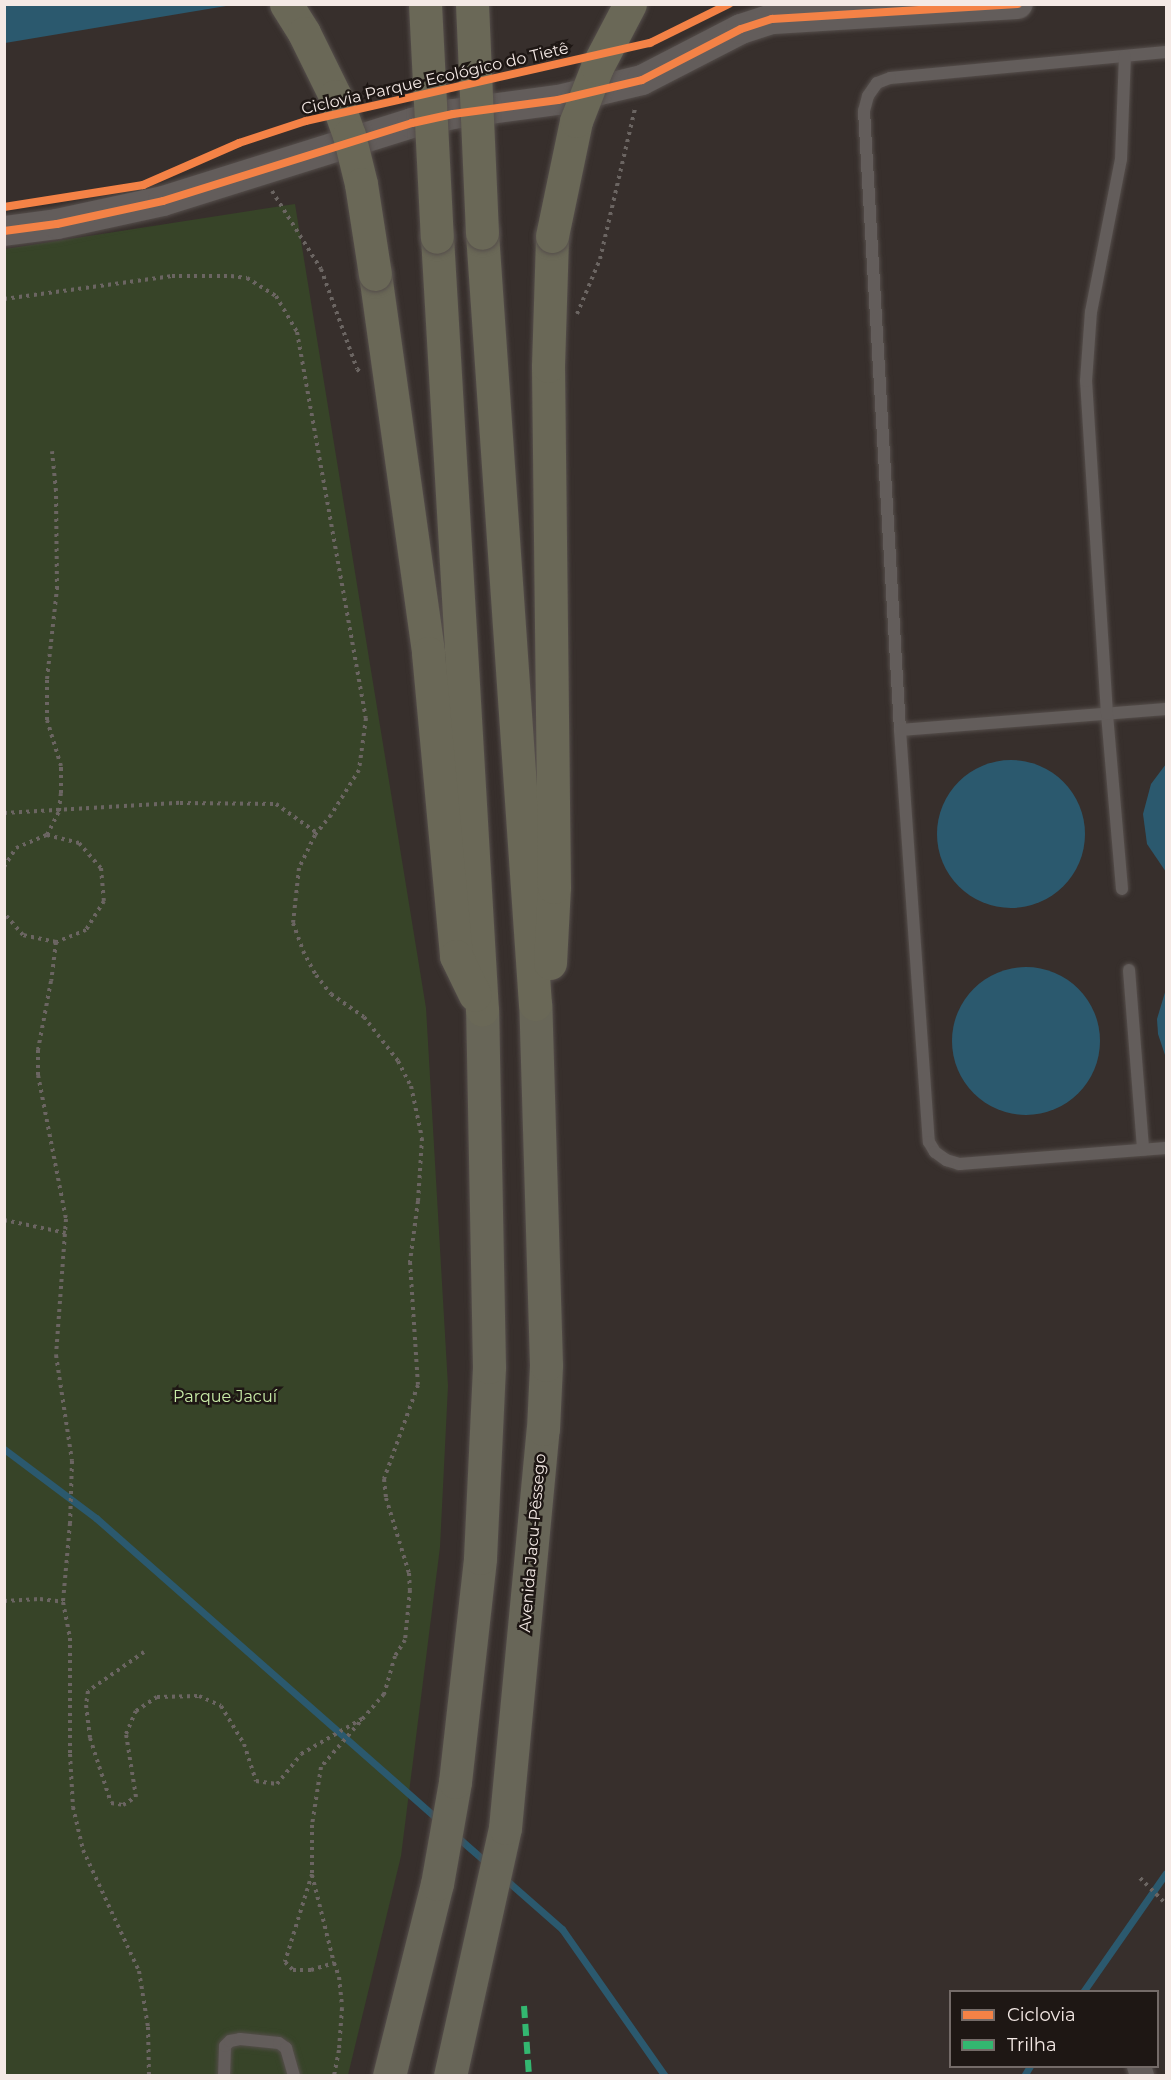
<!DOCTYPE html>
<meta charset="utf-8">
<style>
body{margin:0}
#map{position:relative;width:1171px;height:2080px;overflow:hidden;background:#372f2c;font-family:Montserrat,sans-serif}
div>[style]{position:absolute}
.green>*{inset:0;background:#374428}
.water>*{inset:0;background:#2b596e}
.round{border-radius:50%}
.stream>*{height:7px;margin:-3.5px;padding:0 3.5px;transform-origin:3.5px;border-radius:3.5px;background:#2b596e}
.path>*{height:4px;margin-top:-2px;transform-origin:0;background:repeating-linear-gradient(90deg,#6b6562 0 3px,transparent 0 7.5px)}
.roads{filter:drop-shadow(0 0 2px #554e4b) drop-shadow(0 0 2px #554e4b)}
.service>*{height:12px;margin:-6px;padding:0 6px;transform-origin:6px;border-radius:6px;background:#635d5b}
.minor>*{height:24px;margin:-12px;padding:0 12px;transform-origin:12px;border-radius:12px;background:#635d5b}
.tertiary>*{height:30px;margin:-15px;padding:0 15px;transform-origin:15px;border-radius:15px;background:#635d5b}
.trunk>*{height:33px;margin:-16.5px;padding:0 16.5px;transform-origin:16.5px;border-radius:16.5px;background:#686658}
.motorway>*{height:33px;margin:-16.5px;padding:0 16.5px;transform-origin:16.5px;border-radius:16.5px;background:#6a6857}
.bridges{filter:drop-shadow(0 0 2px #554e4b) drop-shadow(0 0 2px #554e4b)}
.motorway-bridge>*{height:33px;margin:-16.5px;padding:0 16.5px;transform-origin:16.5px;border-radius:16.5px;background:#6a6857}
.quiet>*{height:6px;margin-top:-3px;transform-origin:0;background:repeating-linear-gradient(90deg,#33b770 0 12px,transparent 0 18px)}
.cycleway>*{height:8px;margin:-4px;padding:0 4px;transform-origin:4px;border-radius:4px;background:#f48246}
span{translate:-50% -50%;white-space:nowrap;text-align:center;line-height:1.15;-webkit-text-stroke:5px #1e1714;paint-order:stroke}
.street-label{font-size:16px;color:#f4e9e5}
.park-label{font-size:16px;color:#c9eca8}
.frame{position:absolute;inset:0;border:6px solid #f4e9e5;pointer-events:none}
.legend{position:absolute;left:949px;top:1990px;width:210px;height:78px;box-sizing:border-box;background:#1e1714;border:2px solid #746b68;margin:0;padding:8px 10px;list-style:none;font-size:18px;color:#f4e9e5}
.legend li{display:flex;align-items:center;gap:12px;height:30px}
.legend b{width:30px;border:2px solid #746b68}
</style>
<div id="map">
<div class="green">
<div style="clip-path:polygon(295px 204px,426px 1008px,448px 1386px,440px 1547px,401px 1856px,348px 2075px,5px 2076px,5px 249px)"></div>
</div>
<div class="water">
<div style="clip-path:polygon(5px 4px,232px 4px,232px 5px,5px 43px)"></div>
<div class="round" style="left:937px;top:760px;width:148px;height:148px"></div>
<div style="clip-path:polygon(1166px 764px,1166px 872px,1147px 844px,1143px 814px,1151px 784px)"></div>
<div class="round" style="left:952px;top:967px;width:148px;height:148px"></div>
<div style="clip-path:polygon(1166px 989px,1166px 1058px,1158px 1034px,1157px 1019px)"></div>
</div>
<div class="stream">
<div style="left:4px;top:1449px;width:115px;rotate:36.9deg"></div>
<div style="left:96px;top:1518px;width:456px;rotate:41.4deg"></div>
<div style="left:455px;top:1835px;width:43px;rotate:41.2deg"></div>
<div style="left:505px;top:1879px;width:76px;rotate:41.3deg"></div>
<div style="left:562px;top:1929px;width:179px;rotate:55deg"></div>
<div style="left:1083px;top:1992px;width:145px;rotate:-55.1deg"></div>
<div style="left:1024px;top:2076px;width:12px;rotate:-59deg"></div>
</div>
<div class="path">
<div style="left:272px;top:191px;width:92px;rotate:57.9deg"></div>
<div style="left:321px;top:269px;width:106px;rotate:70.2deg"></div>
<div style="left:357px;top:369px;width:7px;rotate:45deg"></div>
<div style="left:4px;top:299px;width:170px;rotate:-7.8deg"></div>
<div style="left:172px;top:276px;width:59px"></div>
<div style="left:231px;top:276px;width:16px;rotate:7deg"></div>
<div style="left:247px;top:278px;width:34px;rotate:32deg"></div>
<div style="left:276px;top:296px;width:42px;rotate:59.7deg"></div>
<div style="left:297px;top:332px;width:392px;rotate:79.9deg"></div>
<div style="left:366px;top:718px;width:52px;rotate:97.7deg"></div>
<div style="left:359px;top:770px;width:53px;rotate:121.9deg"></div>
<div style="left:331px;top:815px;width:26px;rotate:129deg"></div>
<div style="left:315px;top:835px;width:37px;rotate:116deg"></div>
<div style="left:299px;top:868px;width:55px;rotate:96.2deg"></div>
<div style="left:293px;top:923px;width:30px;rotate:70deg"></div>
<div style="left:303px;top:951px;width:27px;rotate:62deg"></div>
<div style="left:316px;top:975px;width:24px;rotate:52deg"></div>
<div style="left:331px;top:994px;width:40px;rotate:34.9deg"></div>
<div style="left:364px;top:1017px;width:56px;rotate:52.3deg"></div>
<div style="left:398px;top:1061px;width:28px;rotate:63deg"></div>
<div style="left:411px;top:1086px;width:53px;rotate:78.1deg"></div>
<div style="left:422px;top:1138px;width:63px;rotate:93.6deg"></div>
<div style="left:418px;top:1201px;width:62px;rotate:97.5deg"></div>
<div style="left:410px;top:1262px;width:123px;rotate:86.3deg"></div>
<div style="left:418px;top:1385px;width:100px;rotate:109.9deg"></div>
<div style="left:384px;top:1479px;width:19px;rotate:84deg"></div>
<div style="left:386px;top:1498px;width:78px;rotate:73deg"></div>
<div style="left:409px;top:1573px;width:17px;rotate:87deg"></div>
<div style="left:410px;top:1590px;width:50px;rotate:95.7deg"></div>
<div style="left:405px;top:1640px;width:19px;rotate:122deg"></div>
<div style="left:395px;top:1656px;width:40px;rotate:106deg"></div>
<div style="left:384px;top:1694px;width:96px;rotate:130.8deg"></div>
<div style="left:321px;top:1767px;width:59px;rotate:98.8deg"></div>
<div style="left:312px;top:1825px;width:49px;rotate:90deg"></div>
<div style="left:312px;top:1874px;width:92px;rotate:107.1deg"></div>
<div style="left:285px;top:1962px;width:11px;rotate:45deg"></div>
<div style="left:293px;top:1970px;width:18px"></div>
<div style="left:311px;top:1970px;width:24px;rotate:-17deg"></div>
<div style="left:334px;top:1963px;width:15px;rotate:70deg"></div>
<div style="left:339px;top:1977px;width:31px;rotate:84deg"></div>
<div style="left:342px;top:2008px;width:42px;rotate:94.1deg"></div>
<div style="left:339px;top:2050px;width:26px;rotate:101deg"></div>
<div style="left:577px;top:314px;width:60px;rotate:-67.3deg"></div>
<div style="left:600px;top:259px;width:155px;rotate:-76.9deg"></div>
<div style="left:4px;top:813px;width:176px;rotate:-3.3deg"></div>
<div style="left:180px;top:803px;width:96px;rotate:0.6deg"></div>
<div style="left:276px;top:804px;width:50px;rotate:35.3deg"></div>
<div style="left:47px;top:835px;width:27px;rotate:-63deg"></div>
<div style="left:59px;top:811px;width:18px;rotate:-84deg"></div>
<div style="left:61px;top:793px;width:27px;rotate:-90deg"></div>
<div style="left:61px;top:766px;width:48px;rotate:-106.9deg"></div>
<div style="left:47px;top:720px;width:41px;rotate:-90deg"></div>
<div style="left:47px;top:679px;width:91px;rotate:-83.7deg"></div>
<div style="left:57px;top:589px;width:98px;rotate:-90.6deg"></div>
<div style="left:56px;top:491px;width:40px;rotate:-95.7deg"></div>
<div style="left:4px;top:867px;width:22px;rotate:-58deg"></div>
<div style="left:16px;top:848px;width:34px;rotate:-23deg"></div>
<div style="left:47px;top:835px;width:33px;rotate:14deg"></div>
<div style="left:79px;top:843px;width:33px;rotate:49deg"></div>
<div style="left:101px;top:868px;width:33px;rotate:85deg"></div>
<div style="left:104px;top:901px;width:34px;rotate:122deg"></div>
<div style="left:86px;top:930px;width:32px;rotate:158deg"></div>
<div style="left:56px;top:942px;width:34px;rotate:-168deg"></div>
<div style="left:23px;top:935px;width:29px;rotate:-131deg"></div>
<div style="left:56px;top:942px;width:39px;rotate:97deg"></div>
<div style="left:51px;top:981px;width:70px;rotate:100.7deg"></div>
<div style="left:38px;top:1050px;width:25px;rotate:90deg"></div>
<div style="left:38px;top:1075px;width:147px;rotate:79deg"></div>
<div style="left:66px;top:1219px;width:136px;rotate:94.2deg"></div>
<div style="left:56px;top:1355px;width:107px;rotate:81.4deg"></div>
<div style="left:72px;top:1461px;width:62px;rotate:91.8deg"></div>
<div style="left:70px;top:1523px;width:79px;rotate:95.1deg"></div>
<div style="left:63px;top:1602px;width:37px;rotate:79deg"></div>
<div style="left:70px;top:1638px;width:116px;rotate:90deg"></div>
<div style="left:70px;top:1754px;width:53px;rotate:86.8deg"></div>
<div style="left:73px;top:1807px;width:44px;rotate:76.9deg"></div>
<div style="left:83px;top:1850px;width:133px;rotate:65.2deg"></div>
<div style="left:139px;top:1971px;width:57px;rotate:80.9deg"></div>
<div style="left:148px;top:2027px;width:49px;rotate:88.8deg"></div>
<div style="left:4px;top:1220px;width:63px;rotate:11.8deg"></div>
<div style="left:4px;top:1601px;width:36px;rotate:-3deg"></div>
<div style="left:40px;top:1599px;width:23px;rotate:7deg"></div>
<div style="left:144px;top:1652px;width:68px;rotate:145.1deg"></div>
<div style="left:88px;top:1691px;width:14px;rotate:98deg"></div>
<div style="left:86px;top:1705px;width:33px;rotate:83deg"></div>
<div style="left:90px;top:1738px;width:68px;rotate:72.1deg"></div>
<div style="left:111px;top:1803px;width:12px;rotate:9deg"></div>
<div style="left:123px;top:1805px;width:15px;rotate:-32deg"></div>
<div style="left:136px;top:1797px;width:64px;rotate:-99deg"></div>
<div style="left:126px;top:1734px;width:25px;rotate:-67deg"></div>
<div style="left:136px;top:1711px;width:25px;rotate:-34deg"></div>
<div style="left:157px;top:1697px;width:42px;rotate:-1.4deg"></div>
<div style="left:199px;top:1696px;width:24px;rotate:24deg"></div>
<div style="left:221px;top:1706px;width:44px;rotate:58.8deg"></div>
<div style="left:244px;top:1744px;width:39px;rotate:72deg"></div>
<div style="left:256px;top:1781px;width:21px;rotate:8deg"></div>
<div style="left:277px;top:1784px;width:38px;rotate:-51deg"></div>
<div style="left:301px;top:1754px;width:74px;rotate:-30deg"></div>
<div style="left:312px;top:1875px;width:91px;rotate:76deg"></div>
<div style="left:1140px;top:1878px;width:37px;rotate:45deg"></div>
</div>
<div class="roads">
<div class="service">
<div style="left:1166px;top:52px;width:277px;rotate:174.6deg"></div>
<div style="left:890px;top:78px;width:14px;rotate:159deg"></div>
<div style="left:877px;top:83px;width:16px;rotate:125deg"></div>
<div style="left:868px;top:96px;width:16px;rotate:105deg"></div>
<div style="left:864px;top:111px;width:620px;rotate:86.67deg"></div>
<div style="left:900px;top:730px;width:413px;rotate:86deg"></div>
<div style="left:929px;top:1142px;width:12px;rotate:59deg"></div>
<div style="left:935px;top:1152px;width:14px;rotate:36deg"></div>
<div style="left:946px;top:1160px;width:14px;rotate:17deg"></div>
<div style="left:959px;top:1164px;width:208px;rotate:-4.4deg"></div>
<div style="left:900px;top:730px;width:267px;rotate:-4.5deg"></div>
<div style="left:1122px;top:889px;width:176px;rotate:-94.9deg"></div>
<div style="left:1107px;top:714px;width:334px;rotate:-93.6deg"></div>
<div style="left:1086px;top:381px;width:69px;rotate:-85.9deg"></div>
<div style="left:1091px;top:312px;width:156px;rotate:-78.9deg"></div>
<div style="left:1121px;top:159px;width:103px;rotate:-87.8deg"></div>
<div style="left:1129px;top:970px;width:180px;rotate:85.5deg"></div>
<div style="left:224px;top:2076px;width:30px;rotate:-88deg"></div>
<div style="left:225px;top:2046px;width:7px;rotate:-45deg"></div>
<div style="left:230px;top:2041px;width:10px;rotate:-11deg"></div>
<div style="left:240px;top:2039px;width:39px;rotate:6deg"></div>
<div style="left:279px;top:2043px;width:9px;rotate:36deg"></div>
<div style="left:286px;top:2048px;width:29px;rotate:74deg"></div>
</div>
<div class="minor">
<div style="left:1139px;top:2066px;width:10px;rotate:73deg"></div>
</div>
<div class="tertiary">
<div style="left:4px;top:231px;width:53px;rotate:-7.5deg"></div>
<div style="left:57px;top:224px;width:108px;rotate:-12.2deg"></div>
<div style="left:163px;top:201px;width:261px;rotate:-17.4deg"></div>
<div style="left:412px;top:123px;width:42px;rotate:-12.4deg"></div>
<div style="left:453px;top:114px;width:106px;rotate:-7.6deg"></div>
<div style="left:558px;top:100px;width:86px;rotate:-13.4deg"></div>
<div style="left:642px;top:80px;width:111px;rotate:-27.3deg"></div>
<div style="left:741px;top:29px;width:33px;rotate:-18deg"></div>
<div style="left:772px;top:19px;width:246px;rotate:-3.5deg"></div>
</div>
<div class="trunk">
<div style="left:389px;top:2076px;width:198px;rotate:-76deg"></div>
<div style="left:437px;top:1884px;width:104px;rotate:-80deg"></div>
<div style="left:455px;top:1782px;width:225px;rotate:-83.6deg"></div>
<div style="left:480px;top:1558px;width:191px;rotate:-87.3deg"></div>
<div style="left:489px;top:1367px;width:357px;rotate:-91.1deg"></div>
<div style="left:450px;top:2076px;width:254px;rotate:-77.5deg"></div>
<div style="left:505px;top:1828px;width:401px;rotate:-84.6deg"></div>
<div style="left:543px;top:1429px;width:64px;rotate:-87.3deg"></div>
<div style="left:546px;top:1365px;width:361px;rotate:-91.7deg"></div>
</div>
<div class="motorway">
<div style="left:482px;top:233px;width:773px;rotate:86.07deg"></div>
<div style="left:437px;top:237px;width:774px;rotate:86.67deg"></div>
<div style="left:375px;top:274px;width:383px;rotate:82deg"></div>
<div style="left:428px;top:653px;width:304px;rotate:84.7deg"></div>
<div style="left:456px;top:956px;width:43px;rotate:64deg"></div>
<div style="left:550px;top:963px;width:76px;rotate:-87deg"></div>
<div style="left:554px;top:887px;width:521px;rotate:-90.66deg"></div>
<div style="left:548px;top:366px;width:130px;rotate:-88.2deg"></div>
</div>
</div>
<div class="bridges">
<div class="motorway-bridge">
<div style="left:286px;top:4px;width:34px;rotate:58deg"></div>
<div style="left:304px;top:33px;width:70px;rotate:63.8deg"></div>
<div style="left:335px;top:96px;width:41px;rotate:70.3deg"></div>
<div style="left:349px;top:135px;width:50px;rotate:76.2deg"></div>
<div style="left:361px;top:184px;width:91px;rotate:81.2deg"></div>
<div style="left:425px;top:4px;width:233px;rotate:87.1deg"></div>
<div style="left:472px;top:4px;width:229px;rotate:87.5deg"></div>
<div style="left:552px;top:236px;width:117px;rotate:-78.2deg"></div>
<div style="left:576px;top:121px;width:58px;rotate:-68.7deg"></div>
<div style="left:597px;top:67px;width:71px;rotate:-62.4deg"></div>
</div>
</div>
<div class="quiet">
<div style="left:524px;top:2006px;width:70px;rotate:85.9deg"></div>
</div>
<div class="cycleway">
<div style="left:4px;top:207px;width:141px;rotate:-9deg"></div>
<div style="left:143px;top:185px;width:105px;rotate:-23.6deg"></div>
<div style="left:239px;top:143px;width:71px;rotate:-18.2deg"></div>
<div style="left:306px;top:121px;width:353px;rotate:-12.8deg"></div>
<div style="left:650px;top:43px;width:88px;rotate:-26.3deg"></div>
<div style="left:4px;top:231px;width:53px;rotate:-7.5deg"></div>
<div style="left:57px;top:224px;width:108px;rotate:-12.2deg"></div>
<div style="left:163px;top:201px;width:261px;rotate:-17.4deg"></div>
<div style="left:412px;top:123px;width:42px;rotate:-12.4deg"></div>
<div style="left:453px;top:114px;width:106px;rotate:-7.6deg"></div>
<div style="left:558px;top:100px;width:86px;rotate:-13.4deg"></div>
<div style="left:642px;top:80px;width:111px;rotate:-27.3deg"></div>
<div style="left:741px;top:29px;width:33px;rotate:-18deg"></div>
<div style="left:772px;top:19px;width:246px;rotate:-3.5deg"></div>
</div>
<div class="street-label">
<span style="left:435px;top:79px;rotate:-13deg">Ciclovia Parque Ecológico do Tietê</span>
<span style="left:533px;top:1543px;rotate:-85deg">Avenida Jacu-Pêssego</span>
</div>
<div class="park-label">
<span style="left:225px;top:1397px">Parque Jacuí</span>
</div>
<div class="frame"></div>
<ul class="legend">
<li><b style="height:8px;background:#f48246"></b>Ciclovia</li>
<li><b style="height:8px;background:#33b770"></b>Trilha</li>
</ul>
</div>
